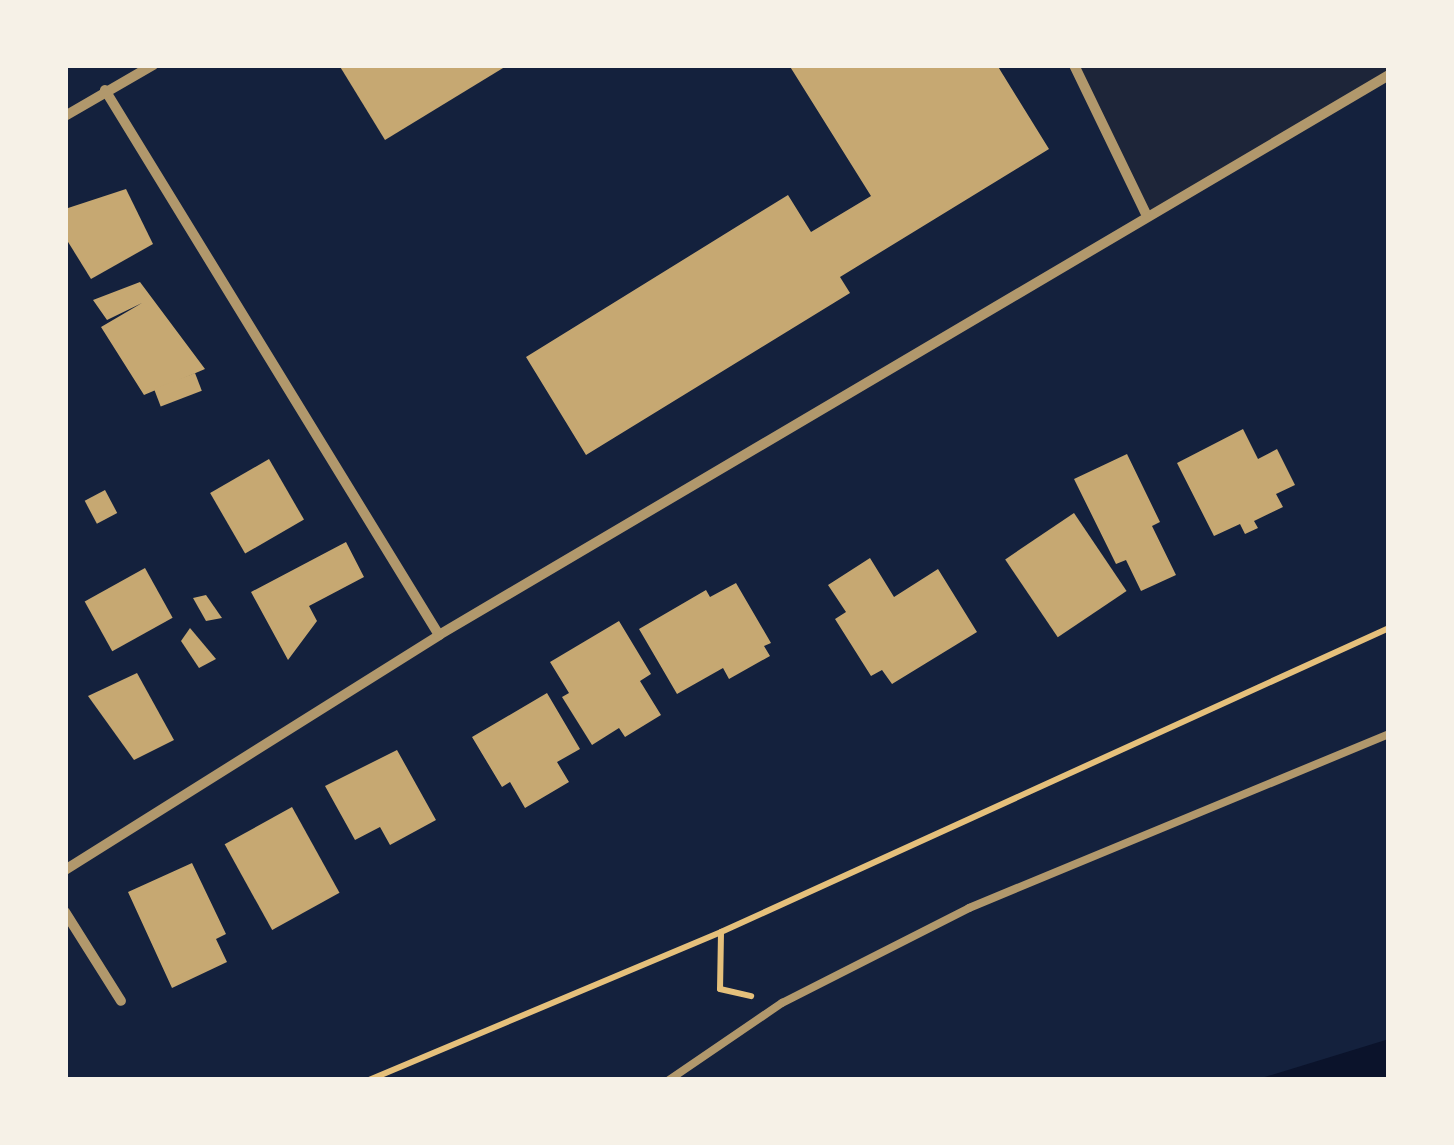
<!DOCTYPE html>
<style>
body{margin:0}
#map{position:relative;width:1454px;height:1145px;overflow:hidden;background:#14213d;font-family:Jost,sans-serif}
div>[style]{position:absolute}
.green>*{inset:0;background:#1d2539}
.water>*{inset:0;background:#0b132b}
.building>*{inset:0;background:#c6a872;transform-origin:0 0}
.path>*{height:6px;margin:-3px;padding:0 3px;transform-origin:3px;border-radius:3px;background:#e5c07b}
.service>*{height:8px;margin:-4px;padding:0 4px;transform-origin:4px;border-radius:4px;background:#b1986c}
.minor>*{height:10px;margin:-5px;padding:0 5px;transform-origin:5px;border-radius:5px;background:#b1986c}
span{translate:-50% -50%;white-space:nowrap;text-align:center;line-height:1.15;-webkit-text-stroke:10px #f6f1e7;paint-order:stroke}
.frame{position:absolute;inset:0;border:68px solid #f6f1e7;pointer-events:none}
</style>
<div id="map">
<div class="green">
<div style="clip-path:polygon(1074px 65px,1389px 65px,1389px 75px,1147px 216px)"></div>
</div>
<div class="water">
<div style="clip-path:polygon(1389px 1039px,1389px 1080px,1255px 1080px)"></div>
</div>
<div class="building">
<div style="clip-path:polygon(339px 65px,508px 65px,385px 140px)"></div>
<div style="clip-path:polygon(789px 65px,997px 65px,1049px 149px,840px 277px,850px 293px,586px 455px,526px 357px,788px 195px,811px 232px,871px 196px)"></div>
<div style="clip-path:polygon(126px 189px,153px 244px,91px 279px,65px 237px,65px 209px)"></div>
<div style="clip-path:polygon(140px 282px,205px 369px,144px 395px,101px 327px,142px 303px,107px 320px,93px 300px)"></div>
<div style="left:195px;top:373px;width:19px;height:44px;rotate:69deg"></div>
<div style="clip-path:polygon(1243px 429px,1258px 459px,1277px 449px,1295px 485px,1276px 494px,1283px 507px,1254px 521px,1258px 528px,1245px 534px,1240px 524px,1214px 536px,1177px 463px)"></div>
<div style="clip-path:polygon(1127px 454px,1160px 522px,1152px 526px,1176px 575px,1141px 591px,1126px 560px,1116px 564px,1074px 479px)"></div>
<div style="left:269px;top:459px;width:70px;height:68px;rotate:60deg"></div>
<div style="left:105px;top:490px;width:26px;height:23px;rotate:62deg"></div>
<div style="left:1074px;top:513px;width:94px;height:83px;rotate:56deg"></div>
<div style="clip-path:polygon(346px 542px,364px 577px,309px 606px,317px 621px,288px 660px,251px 592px)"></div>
<div style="clip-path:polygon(870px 558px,894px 597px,938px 569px,977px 632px,892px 684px,882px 670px,871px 676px,835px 619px,846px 612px,828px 585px)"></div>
<div style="left:145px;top:568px;width:57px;height:69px;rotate:61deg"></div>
<div style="clip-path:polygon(736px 583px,771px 643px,764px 646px,770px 656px,729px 679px,723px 668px,677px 694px,639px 629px,706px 590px,710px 597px)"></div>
<div style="clip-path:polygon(206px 595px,222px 618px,206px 621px,193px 598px)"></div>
<div style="clip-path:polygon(619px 621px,651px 674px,640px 681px,661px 715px,625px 737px,619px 728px,592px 745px,562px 697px,569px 693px,550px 662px)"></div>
<div style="clip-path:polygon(190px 628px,216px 659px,199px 668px,181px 641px)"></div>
<div style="clip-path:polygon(137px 673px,174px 740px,134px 760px,88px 696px)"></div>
<div style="clip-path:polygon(547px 693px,580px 749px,557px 762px,569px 782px,525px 808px,510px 782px,502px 787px,472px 737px)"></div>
<div style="clip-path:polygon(397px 750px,436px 820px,390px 845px,380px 827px,355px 840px,325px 786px)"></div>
<div style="left:292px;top:807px;width:98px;height:77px;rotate:61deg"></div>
<div style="clip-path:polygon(192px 863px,226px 934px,216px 939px,227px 962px,172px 988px,128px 892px)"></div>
</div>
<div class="path">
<div style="left:721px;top:933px;width:56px;rotate:91deg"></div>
<div style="left:720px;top:989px;width:32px;rotate:13deg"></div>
<div style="left:369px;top:1080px;width:382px;rotate:-22.8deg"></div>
<div style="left:721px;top:932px;width:734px;rotate:-24.47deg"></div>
</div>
<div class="service">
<div style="left:669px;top:1080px;width:137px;rotate:-34.3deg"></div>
<div style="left:782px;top:1003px;width:210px;rotate:-26.9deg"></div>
<div style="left:969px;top:908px;width:455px;rotate:-22.5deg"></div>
</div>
<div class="minor">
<div style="left:1074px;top:65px;width:168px;rotate:64.2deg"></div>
<div style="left:105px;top:90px;width:639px;rotate:58.5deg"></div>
<div style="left:65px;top:116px;width:102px;rotate:-30.1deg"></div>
<div style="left:65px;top:870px;width:442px;rotate:-32.1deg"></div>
<div style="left:439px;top:635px;width:1103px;rotate:-30.52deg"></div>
<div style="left:65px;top:912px;width:105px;rotate:57.8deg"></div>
</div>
<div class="frame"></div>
</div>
